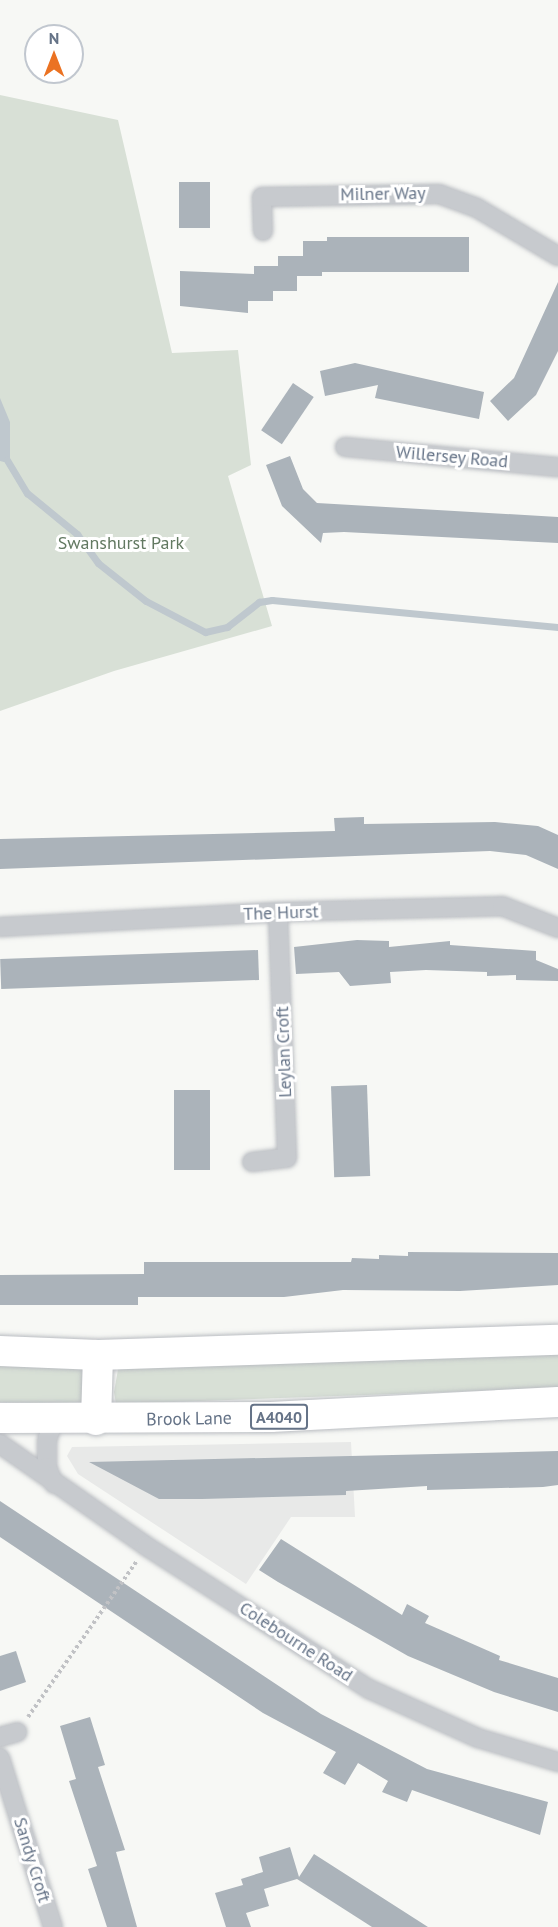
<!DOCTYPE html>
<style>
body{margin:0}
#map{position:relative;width:558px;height:1927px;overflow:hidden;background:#f7f8f5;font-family:"PT Sans",sans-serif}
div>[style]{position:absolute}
.built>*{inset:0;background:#e8e9e8}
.green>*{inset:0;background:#d8e0d6;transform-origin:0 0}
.water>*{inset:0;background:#bfc8ce}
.stream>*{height:7px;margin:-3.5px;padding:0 3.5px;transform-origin:3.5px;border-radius:3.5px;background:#bfc8ce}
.building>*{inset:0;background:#abb3ba;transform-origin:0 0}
.path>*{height:4px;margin-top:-2px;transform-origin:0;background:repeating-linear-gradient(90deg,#c1c2c5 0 3px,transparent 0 6px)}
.roads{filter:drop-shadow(0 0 2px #babdc2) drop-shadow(0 0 2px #babdc2)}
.street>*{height:18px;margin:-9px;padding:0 9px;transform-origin:9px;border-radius:9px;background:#c7cace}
.primary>*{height:30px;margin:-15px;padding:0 15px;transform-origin:15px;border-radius:15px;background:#fff}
span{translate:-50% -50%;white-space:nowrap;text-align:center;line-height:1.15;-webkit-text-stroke:6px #fff;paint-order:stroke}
.shield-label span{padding:2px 4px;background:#fff;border:2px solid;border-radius:4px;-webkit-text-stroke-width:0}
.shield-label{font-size:16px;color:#657387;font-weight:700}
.street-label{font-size:18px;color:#657387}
.park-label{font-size:18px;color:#627961}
.north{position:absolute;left:24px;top:24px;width:60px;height:60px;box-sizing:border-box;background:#fff;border:2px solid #c1c7cf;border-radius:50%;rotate:0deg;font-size:16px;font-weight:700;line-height:24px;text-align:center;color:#657387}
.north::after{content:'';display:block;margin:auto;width:21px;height:27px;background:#eb7222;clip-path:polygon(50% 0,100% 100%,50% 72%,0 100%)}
</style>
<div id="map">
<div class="built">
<div style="clip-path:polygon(351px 1442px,355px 1517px,291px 1517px,246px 1584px,78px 1474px,67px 1456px,72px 1447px)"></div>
</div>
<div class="green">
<div style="clip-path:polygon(0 95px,118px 120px,172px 353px,238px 350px,251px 465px,228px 476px,272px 626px,114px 671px,0 711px)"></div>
<div style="clip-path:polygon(558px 1350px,558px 1388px,116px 1404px,114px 1392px,119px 1364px)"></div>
<div style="left:0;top:1359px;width:89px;height:43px;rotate:2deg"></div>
</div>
<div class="water">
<div style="clip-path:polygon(0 398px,10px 422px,10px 458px,4px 462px,0 461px)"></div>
</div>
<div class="stream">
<div style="left:7px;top:460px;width:39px;rotate:59deg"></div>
<div style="left:27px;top:493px;width:65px;rotate:39.4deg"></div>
<div style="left:77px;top:534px;width:36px;rotate:54deg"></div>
<div style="left:98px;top:563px;width:61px;rotate:38.4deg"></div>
<div style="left:146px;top:601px;width:67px;rotate:27.7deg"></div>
<div style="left:205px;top:632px;width:23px;rotate:-13deg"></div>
<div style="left:227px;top:627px;width:41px;rotate:-38deg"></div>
<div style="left:259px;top:602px;width:13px;rotate:-9deg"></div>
<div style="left:272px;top:600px;width:287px;rotate:5.4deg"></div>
</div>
<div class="building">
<div style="left:179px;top:182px;width:31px;height:46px"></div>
<div style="clip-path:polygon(327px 237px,469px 237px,469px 272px,322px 272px,322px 276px,297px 276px,297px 291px,273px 291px,273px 301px,248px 301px,248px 313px,180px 306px,180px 271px,254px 274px,254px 266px,278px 266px,278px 256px,303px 256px,303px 241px,327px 241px)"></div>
<div style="clip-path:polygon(558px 282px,558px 351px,536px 395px,508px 421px,490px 401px,514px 378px)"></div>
<div style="clip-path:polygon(355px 363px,484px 392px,479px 419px,375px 398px,378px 385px,325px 396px,320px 371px)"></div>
<div style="left:293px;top:383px;width:25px;height:57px;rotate:34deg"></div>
<div style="clip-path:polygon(290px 456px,303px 489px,317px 503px,558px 517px,558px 543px,344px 532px,323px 533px,321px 543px,282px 506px,266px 465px)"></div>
<div style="clip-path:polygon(364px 817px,364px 824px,495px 822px,538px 826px,558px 835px,558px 869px,526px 855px,490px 851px,0 869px,0 839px,335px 831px,334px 818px)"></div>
<div style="clip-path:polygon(357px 940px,389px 941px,389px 947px,450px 941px,450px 945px,536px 951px,536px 960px,558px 969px,558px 981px,516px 980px,516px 975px,487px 976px,487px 972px,426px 970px,390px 972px,391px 983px,350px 986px,339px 972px,296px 974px,294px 947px)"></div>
<div style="left:258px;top:950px;width:30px;height:258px;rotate:88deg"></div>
<div style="left:367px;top:1085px;width:91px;height:36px;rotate:88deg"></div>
<div style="left:174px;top:1090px;width:36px;height:80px"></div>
<div style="clip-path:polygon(408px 1252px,558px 1253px,558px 1285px,460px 1291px,343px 1290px,284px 1297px,138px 1297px,138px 1305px,0 1305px,0 1275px,144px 1274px,144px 1262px,351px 1262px,352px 1258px,379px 1259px,379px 1255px,408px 1256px)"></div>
<div style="clip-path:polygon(558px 1451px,558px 1485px,543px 1487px,427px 1490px,427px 1486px,346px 1491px,346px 1495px,202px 1499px,159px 1499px,89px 1462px)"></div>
<div style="clip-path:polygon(0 1501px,321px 1714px,427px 1769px,548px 1802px,540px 1835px,412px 1790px,407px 1802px,382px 1792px,388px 1781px,358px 1763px,345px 1785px,323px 1773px,336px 1752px,263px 1713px,0 1537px)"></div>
<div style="clip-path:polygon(281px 1539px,402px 1615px,407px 1604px,429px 1616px,425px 1623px,500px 1656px,499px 1660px,558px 1678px,558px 1712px,494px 1692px,408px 1656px,278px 1582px,259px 1570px)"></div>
<div style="clip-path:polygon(16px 1651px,26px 1682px,0 1691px,0 1656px)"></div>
<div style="clip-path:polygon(90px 1717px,105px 1765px,98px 1767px,125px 1850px,116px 1852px,137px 1927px,107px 1927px,88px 1869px,97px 1866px,69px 1781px,76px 1779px,60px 1726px)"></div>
<div style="clip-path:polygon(290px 1847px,299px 1877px,314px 1854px,428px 1927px,372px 1927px,297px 1879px,264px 1889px,269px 1906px,246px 1913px,251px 1927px,226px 1927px,215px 1893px,243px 1885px,241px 1879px,263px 1872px,259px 1857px)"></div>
</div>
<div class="path">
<div style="left:28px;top:1717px;width:190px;rotate:-55.1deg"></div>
</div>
<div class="roads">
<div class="street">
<div style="left:263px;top:231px;width:34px;rotate:-92deg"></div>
<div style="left:262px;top:197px;width:177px;rotate:-1deg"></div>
<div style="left:439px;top:194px;width:40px;rotate:20.2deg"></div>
<div style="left:477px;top:208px;width:94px;rotate:30.7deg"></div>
<div style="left:345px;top:447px;width:214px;rotate:5.4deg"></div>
<div style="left:0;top:927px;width:278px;rotate:-3.1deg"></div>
<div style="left:278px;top:912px;width:224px;rotate:-1.5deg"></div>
<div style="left:502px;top:906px;width:60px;rotate:21.4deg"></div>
<div style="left:252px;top:1162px;width:35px;rotate:-7deg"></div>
<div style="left:287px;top:1158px;width:246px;rotate:-92.1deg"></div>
<div style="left:54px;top:1420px;width:21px;rotate:109deg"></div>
<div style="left:47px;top:1440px;width:27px;rotate:90deg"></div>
<div style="left:47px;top:1467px;width:18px;rotate:68deg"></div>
<div style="left:0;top:1444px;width:178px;rotate:34.9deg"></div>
<div style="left:146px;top:1546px;width:265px;rotate:32.7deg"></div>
<div style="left:369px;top:1689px;width:120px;rotate:24.2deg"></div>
<div style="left:478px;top:1738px;width:84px;rotate:16.7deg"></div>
<div style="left:0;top:1737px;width:18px;rotate:-16deg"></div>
<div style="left:0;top:1758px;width:177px;rotate:72.6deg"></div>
</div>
<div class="primary">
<div style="left:0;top:1351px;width:98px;rotate:2.3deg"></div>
<div style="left:98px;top:1355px;width:460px;rotate:-1.9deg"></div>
<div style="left:0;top:1418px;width:271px;rotate:-0.2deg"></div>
<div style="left:271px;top:1417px;width:287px;rotate:-3deg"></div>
<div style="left:96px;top:1420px;width:65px;rotate:-88.2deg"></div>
</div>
</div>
<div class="shield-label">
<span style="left:279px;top:1417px">A4040</span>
</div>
<div class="street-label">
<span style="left:383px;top:194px;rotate:-1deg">Milner Way</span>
<span style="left:452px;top:457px;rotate:5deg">Willersey Road</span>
<span style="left:281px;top:913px;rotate:-2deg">The Hurst</span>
<span style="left:284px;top:1052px;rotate:-92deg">Leylan Croft</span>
<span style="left:189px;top:1419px;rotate:-1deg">Brook Lane</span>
<span style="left:296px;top:1642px;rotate:33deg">Colebourne Road</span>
<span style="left:32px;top:1860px;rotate:73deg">Sandy Croft</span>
</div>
<div class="park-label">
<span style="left:121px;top:543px">Swanshurst Park</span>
</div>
<div class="north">N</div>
</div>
